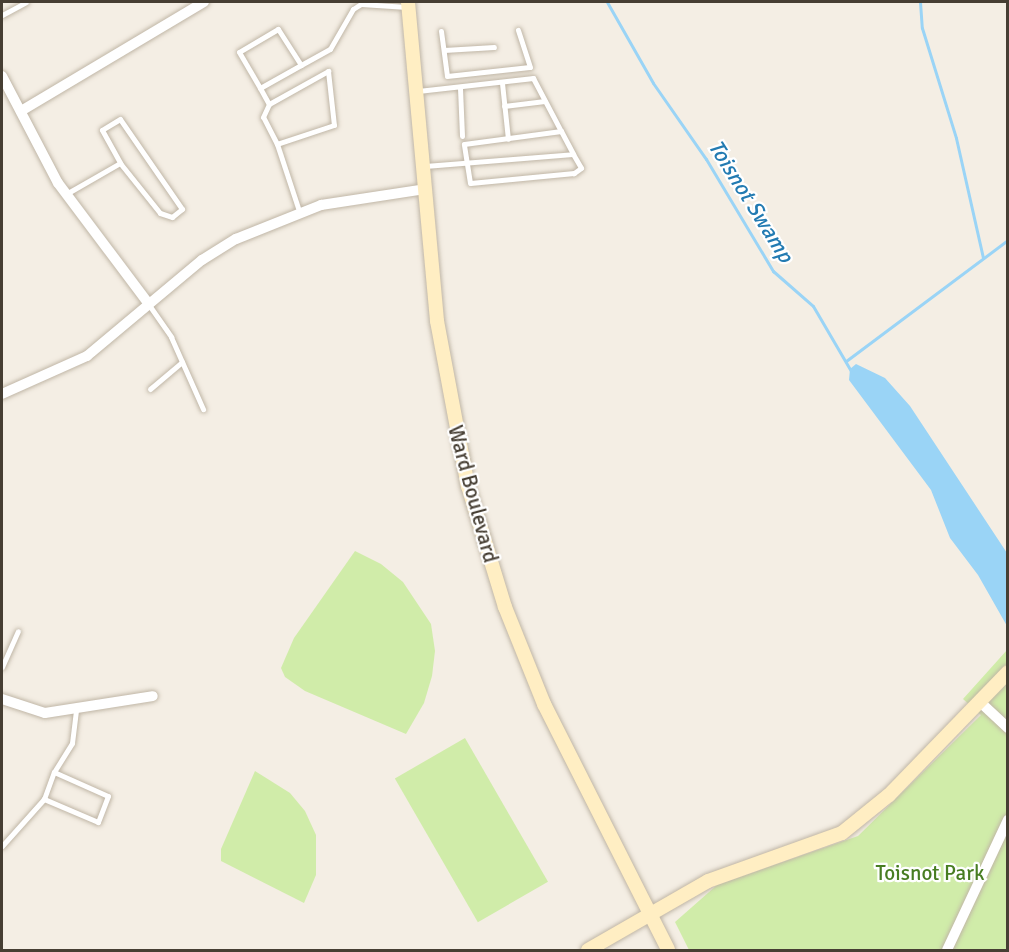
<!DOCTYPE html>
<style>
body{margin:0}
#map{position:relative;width:1009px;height:952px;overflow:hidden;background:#f4eee4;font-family:Signika,sans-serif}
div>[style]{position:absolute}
.green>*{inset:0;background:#d0eca9;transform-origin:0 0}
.water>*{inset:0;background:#9ad4f6}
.stream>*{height:3px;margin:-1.5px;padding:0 1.5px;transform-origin:1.5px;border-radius:1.5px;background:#9ad4f6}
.roads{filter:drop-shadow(0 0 2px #c0b6a6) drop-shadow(0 0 2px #c0b6a6)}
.lane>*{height:5px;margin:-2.5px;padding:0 2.5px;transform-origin:2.5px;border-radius:2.5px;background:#fff}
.street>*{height:10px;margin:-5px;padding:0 5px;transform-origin:5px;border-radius:5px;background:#fff}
.secondary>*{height:14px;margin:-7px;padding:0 7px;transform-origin:7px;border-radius:7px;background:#ffeec3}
span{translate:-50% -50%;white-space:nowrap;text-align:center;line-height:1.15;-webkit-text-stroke:4.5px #fff;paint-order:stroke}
.street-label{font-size:21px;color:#463e33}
.park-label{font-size:21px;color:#487d22}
.water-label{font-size:22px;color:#237bb2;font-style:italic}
.frame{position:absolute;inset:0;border:3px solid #463e33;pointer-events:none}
</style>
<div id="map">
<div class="green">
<div style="clip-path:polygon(355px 551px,381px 564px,403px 582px,431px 624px,435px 651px,432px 676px,424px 703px,406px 734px,305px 691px,285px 677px,281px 668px,294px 638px)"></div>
<div style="clip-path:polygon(1007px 650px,1007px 950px,689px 950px,675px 922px,717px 885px,858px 836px,981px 715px,963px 699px)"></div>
<div style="left:465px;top:738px;width:166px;height:81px;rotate:60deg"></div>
<div style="clip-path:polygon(255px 771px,290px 793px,305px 811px,316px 835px,316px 875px,304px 903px,221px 861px,221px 849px)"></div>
</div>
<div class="water">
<div style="clip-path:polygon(856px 364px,885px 378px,910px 406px,1007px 553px,1007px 626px,978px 575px,950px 538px,931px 490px,849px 380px,850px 369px)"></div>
</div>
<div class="stream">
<div style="left:607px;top:2px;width:93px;rotate:60.4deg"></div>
<div style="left:653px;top:83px;width:93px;rotate:55.1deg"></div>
<div style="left:706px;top:159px;width:131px;rotate:59.1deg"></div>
<div style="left:773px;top:271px;width:53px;rotate:41.2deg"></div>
<div style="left:813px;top:306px;width:75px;rotate:59.7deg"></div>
<div style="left:920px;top:2px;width:26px;rotate:86deg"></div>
<div style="left:922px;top:28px;width:115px;rotate:72.8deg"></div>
<div style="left:956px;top:138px;width:123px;rotate:77.3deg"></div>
<div style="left:846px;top:361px;width:202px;rotate:-36.8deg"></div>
</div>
<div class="roads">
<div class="lane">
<div style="left:2px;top:15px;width:27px;rotate:-28deg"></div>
<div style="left:441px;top:31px;width:45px;rotate:82.4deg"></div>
<div style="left:447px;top:76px;width:83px;rotate:-6.2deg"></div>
<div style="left:530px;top:67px;width:39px;rotate:-108deg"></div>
<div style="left:444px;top:50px;width:50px;rotate:-3.4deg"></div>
<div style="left:301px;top:65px;width:43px;rotate:-122.6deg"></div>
<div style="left:278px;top:29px;width:45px;rotate:149.5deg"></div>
<div style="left:239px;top:52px;width:42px;rotate:59.7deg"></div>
<div style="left:260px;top:88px;width:47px;rotate:-29.3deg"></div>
<div style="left:301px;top:65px;width:33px;rotate:-29deg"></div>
<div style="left:330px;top:49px;width:46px;rotate:-60.1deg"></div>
<div style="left:353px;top:9px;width:9px;rotate:-32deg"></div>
<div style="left:361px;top:4px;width:46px;rotate:3.7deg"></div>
<div style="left:502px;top:83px;width:56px;rotate:83.9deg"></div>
<div style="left:260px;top:88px;width:18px;rotate:61deg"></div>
<div style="left:269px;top:104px;width:68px;rotate:-29.2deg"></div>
<div style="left:328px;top:71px;width:54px;rotate:83.7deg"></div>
<div style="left:334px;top:125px;width:60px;rotate:161.6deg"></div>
<div style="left:277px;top:144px;width:30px;rotate:-117deg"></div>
<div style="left:263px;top:117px;width:14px;rotate:-65deg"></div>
<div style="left:460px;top:88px;width:48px;rotate:87.6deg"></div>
<div style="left:418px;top:91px;width:116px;rotate:-6.4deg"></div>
<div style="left:533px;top:78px;width:60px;rotate:62.2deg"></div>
<div style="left:561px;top:131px;width:26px;rotate:62deg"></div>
<div style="left:573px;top:154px;width:16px;rotate:60deg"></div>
<div style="left:581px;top:168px;width:9px;rotate:144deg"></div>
<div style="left:574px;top:173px;width:104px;rotate:174.5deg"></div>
<div style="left:470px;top:183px;width:39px;rotate:-99deg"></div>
<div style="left:464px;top:144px;width:98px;rotate:-7.6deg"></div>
<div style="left:504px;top:106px;width:41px;rotate:-7deg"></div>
<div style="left:277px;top:144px;width:71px;rotate:71.8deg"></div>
<div style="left:425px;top:166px;width:148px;rotate:-4.6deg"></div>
<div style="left:66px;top:194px;width:62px;rotate:-29.9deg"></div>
<div style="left:120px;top:163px;width:64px;rotate:51.3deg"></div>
<div style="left:160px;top:213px;width:13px;rotate:18deg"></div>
<div style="left:172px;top:217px;width:13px;rotate:-39deg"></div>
<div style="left:182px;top:209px;width:109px;rotate:-124.6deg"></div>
<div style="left:120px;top:119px;width:21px;rotate:149deg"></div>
<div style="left:102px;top:130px;width:38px;rotate:61deg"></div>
<div style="left:149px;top:305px;width:39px;rotate:55deg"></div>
<div style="left:171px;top:337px;width:79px;rotate:66deg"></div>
<div style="left:150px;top:389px;width:42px;rotate:-40.2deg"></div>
<div style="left:2px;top:667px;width:39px;rotate:-66deg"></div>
<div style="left:54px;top:772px;width:59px;rotate:24deg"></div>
<div style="left:108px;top:796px;width:28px;rotate:111deg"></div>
<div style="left:98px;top:822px;width:59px;rotate:-156.9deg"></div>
<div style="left:44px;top:799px;width:29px;rotate:-70deg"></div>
<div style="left:54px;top:772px;width:34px;rotate:-58deg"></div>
<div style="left:72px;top:743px;width:33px;rotate:-83deg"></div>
<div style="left:2px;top:846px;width:63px;rotate:-48.2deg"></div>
</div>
<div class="street">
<div style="left:2px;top:76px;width:121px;rotate:62.4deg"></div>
<div style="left:58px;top:183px;width:150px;rotate:53.1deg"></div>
<div style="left:21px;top:111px;width:213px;rotate:-30.8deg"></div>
<div style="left:2px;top:394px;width:93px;rotate:-24.1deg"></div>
<div style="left:87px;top:356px;width:150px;rotate:-39.9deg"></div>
<div style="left:202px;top:260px;width:40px;rotate:-32deg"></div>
<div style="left:236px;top:239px;width:92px;rotate:-21.8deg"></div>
<div style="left:321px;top:205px;width:105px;rotate:-8.7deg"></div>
<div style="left:2px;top:699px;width:45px;rotate:18deg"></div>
<div style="left:45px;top:713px;width:109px;rotate:-8.9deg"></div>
<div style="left:979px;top:701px;width:40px;rotate:43deg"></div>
<div style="left:947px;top:950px;width:144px;rotate:-64.9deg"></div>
</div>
<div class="secondary">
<div style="left:408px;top:2px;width:320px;rotate:84.8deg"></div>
<div style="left:437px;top:321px;width:168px;rotate:79.4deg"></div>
<div style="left:468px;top:486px;width:127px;rotate:73deg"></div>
<div style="left:505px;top:607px;width:105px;rotate:68.1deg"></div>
<div style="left:544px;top:704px;width:275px;rotate:63.2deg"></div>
<div style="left:588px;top:950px;width:138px;rotate:-29.9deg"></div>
<div style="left:708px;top:881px;width:142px;rotate:-19.7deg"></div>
<div style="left:842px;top:833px;width:60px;rotate:-39deg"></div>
<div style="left:889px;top:795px;width:171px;rotate:-45.9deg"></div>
</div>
</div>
<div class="street-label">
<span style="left:473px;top:494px;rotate:75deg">Ward Boulevard</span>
</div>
<div class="park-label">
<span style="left:930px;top:873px">Toisnot Park</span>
</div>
<div class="water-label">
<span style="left:751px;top:201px;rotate:58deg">Toisnot Swamp</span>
</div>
<div class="frame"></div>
</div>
